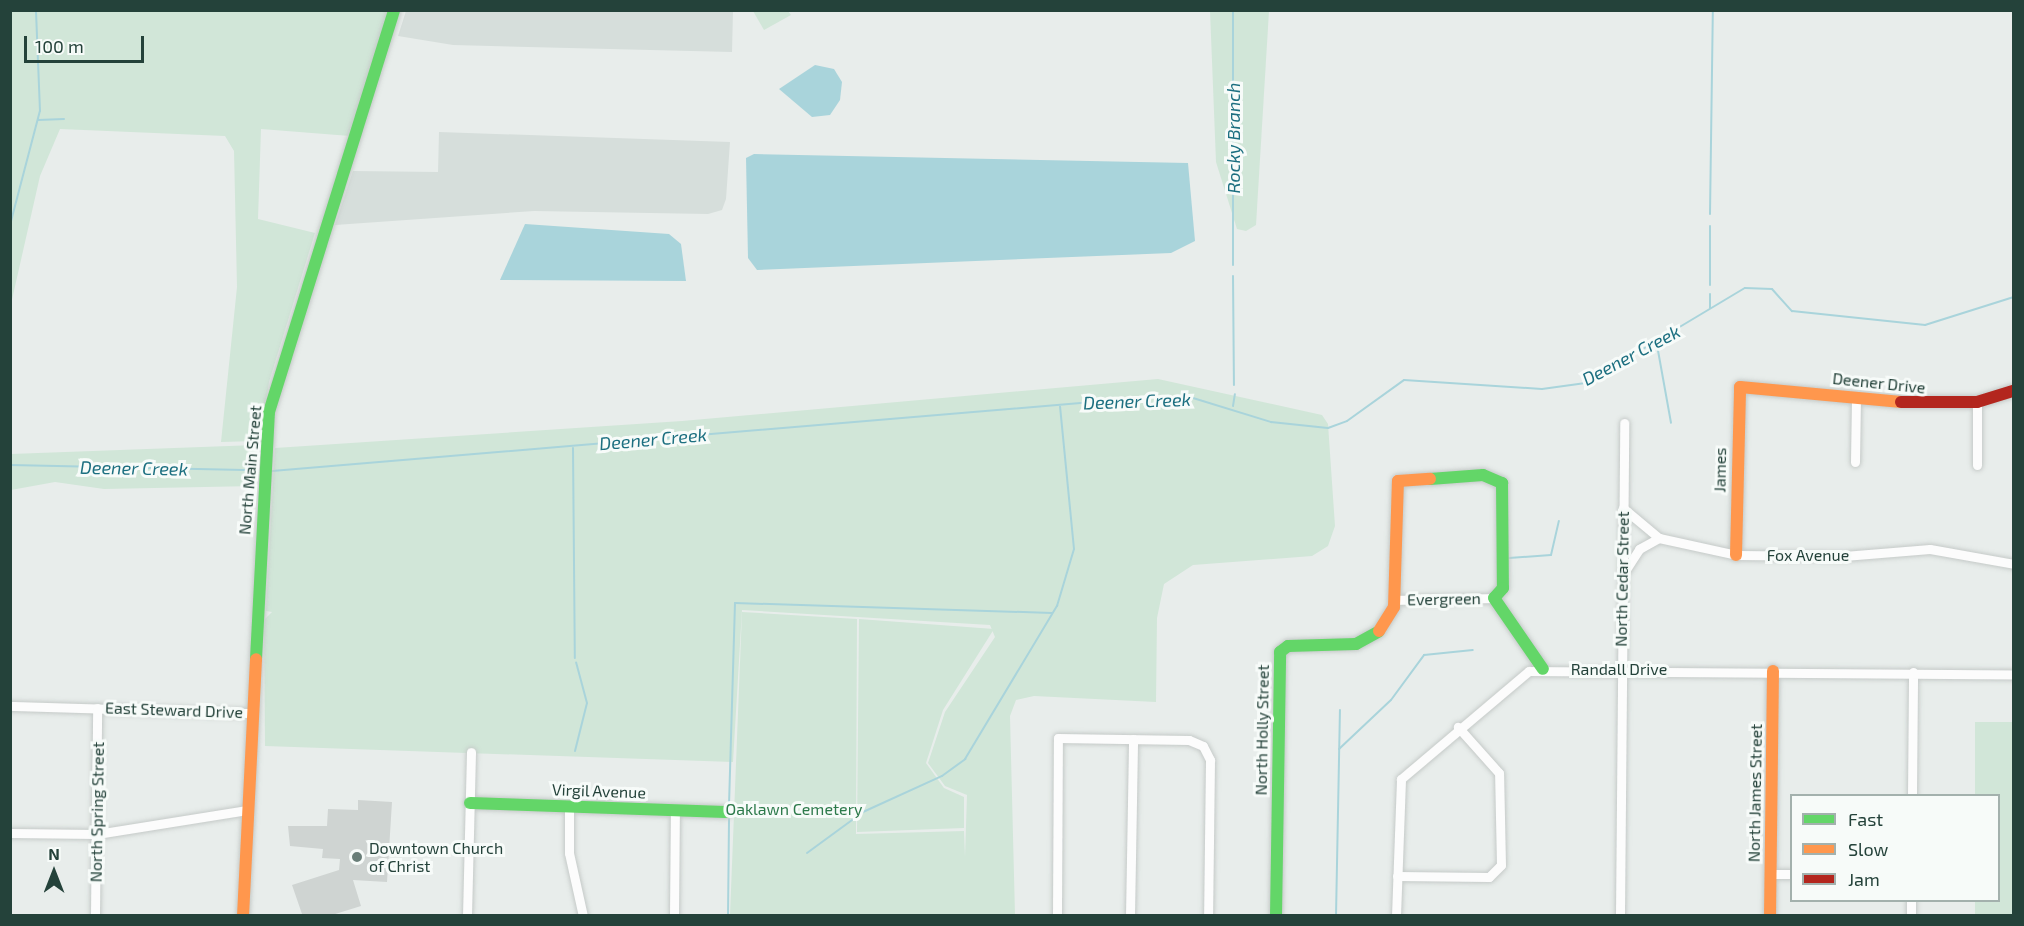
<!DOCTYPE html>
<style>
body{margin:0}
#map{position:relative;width:2024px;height:926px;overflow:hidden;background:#e8edeb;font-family:"Exo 2",sans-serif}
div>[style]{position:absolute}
.built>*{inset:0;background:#d6dedb}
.green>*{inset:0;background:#d1e6d8}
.water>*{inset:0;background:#a9d4db}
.stream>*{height:2px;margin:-1px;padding:0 1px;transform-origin:1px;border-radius:1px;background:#a9d4db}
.building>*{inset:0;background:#cfd4d2}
.roads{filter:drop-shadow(0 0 2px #c5cac8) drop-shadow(0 0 2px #c5cac8)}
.street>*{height:9px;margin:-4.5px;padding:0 4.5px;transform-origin:4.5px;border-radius:4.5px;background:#fcfcfc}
.fast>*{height:12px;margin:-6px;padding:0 6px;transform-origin:6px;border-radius:6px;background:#63d668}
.slow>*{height:12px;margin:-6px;padding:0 6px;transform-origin:6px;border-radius:6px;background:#ff974d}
.jam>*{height:12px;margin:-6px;padding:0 6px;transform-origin:6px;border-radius:6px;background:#b3261e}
.dots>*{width:16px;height:16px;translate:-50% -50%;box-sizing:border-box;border:3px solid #f7fbf9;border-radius:50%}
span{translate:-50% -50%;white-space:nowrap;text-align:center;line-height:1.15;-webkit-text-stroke:6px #f7fbf9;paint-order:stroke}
.street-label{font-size:16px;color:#24423a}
.park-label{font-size:16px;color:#2d7a4b}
.poi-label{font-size:16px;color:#24423a}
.left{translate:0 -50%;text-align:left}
.water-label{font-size:18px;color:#1c6f80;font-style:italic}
.frame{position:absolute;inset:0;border:12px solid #24423a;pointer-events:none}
.legend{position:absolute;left:1790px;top:794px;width:210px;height:108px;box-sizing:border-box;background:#f7fbf9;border:2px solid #a3b1ad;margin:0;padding:8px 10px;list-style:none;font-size:18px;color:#24423a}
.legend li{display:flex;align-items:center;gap:12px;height:30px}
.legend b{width:30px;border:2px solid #a3b1ad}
.north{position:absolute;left:24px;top:842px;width:60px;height:60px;-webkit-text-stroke:4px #f7fbf9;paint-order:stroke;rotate:0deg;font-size:16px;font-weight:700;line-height:24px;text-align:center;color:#24423a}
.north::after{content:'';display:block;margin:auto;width:21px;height:27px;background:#24423a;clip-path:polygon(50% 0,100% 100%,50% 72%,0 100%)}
.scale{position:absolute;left:24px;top:36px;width:120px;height:27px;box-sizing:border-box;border:3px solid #24423a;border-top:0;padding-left:8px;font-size:18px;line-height:21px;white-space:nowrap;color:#24423a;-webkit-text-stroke:4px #f7fbf9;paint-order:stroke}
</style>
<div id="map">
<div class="built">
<div style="clip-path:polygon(406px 11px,733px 11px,732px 52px,453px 45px,398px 36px)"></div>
<div style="clip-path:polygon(439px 132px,730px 142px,726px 199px,722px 210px,708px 214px,534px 211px,335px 225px,353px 171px,438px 172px)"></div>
</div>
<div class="green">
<div style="clip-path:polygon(11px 11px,389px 11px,350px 136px,261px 129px,258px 219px,315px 233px,269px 382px,260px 441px,221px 442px,237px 287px,234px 151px,225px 136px,60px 129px,40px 176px,11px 304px)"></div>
<div style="clip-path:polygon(753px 11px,788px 11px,791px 15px,764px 30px)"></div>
<div style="clip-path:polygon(1210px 11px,1269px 11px,1256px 225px,1246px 231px,1237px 229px,1216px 162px)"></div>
<div style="clip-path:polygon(1158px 379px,1322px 415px,1328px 424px,1335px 526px,1328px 546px,1312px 556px,1193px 565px,1164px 584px,1157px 618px,1156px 702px,1034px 696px,1016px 700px,1010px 716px,1015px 915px,730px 915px,742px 612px,857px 619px,856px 834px,964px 831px,965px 857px,967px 795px,945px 786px,928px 763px,945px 712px,995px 637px,990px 625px,742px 610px,733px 762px,265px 746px,264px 620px,272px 612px,266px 611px,275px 448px,682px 421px)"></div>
<div style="clip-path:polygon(258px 445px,255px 486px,104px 489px,55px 482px,11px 490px,11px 454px)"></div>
<div style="clip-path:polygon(859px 619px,994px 629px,943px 710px,926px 763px,944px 788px,964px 797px,964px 828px,857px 832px)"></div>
<div style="clip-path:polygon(1975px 722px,2013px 722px,2013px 915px,1975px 915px,1975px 901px,1998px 900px,1998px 796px,1975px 795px)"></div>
</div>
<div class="water">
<div style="clip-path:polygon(815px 65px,834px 69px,842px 82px,840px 100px,830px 115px,812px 117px,779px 89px)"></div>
<div style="clip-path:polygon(754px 154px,1188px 163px,1195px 241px,1171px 253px,757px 270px,748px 258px,746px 158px)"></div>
<div style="clip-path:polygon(525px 224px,669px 234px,681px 244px,686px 281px,500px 280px)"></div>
</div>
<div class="stream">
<div style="left:1233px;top:10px;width:255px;rotate:90deg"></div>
<div style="left:38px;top:120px;width:26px;rotate:-2deg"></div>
<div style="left:1710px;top:214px;width:204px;rotate:-89.2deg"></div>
<div style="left:10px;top:225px;width:118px;rotate:-75.3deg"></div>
<div style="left:40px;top:111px;width:101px;rotate:-92.3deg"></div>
<div style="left:1710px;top:226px;width:59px;rotate:90deg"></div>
<div style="left:1233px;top:276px;width:109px;rotate:89.5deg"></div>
<div style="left:1710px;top:294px;width:14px;rotate:90deg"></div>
<div style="left:1657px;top:345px;width:79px;rotate:79.8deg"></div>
<div style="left:1233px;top:406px;width:12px;rotate:-81deg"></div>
<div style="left:573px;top:448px;width:210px;rotate:89.5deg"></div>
<div style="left:10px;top:465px;width:248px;rotate:1.2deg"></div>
<div style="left:272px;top:471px;width:882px;rotate:-4.81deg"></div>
<div style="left:1151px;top:397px;width:42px;rotate:1.4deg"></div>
<div style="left:1193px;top:398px;width:82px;rotate:17.1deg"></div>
<div style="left:1271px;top:422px;width:57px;rotate:6deg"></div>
<div style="left:1328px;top:428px;width:20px;rotate:-20deg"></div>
<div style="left:1347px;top:421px;width:70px;rotate:-35.7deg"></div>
<div style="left:1404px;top:380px;width:138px;rotate:3.7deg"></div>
<div style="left:1542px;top:389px;width:44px;rotate:-7.8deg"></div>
<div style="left:1586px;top:383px;width:185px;rotate:-30.9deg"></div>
<div style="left:1745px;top:288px;width:27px;rotate:2deg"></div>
<div style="left:1772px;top:289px;width:30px;rotate:48deg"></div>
<div style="left:1792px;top:311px;width:134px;rotate:6deg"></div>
<div style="left:1925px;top:325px;width:93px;rotate:-17.5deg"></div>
<div style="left:1509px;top:558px;width:42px;rotate:-4.1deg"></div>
<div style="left:1551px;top:555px;width:35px;rotate:-77deg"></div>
<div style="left:1339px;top:749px;width:71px;rotate:-43.3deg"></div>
<div style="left:1391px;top:700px;width:56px;rotate:-53.7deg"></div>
<div style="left:1424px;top:655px;width:49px;rotate:-5.8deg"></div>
<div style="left:575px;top:751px;width:49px;rotate:-76deg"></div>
<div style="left:587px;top:703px;width:42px;rotate:-105deg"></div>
<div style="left:729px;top:805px;width:202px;rotate:-88.3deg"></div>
<div style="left:735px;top:603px;width:317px;rotate:1.8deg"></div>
<div style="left:807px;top:853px;width:69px;rotate:-36.2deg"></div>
<div style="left:863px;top:812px;width:87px;rotate:-24.5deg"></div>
<div style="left:942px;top:776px;width:29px;rotate:-36deg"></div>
<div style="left:965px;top:759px;width:179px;rotate:-59deg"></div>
<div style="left:1057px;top:606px;width:59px;rotate:-73.4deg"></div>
<div style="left:1074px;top:549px;width:143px;rotate:-95.6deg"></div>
<div style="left:728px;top:916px;width:97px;rotate:-89.4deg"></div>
<div style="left:1336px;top:916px;width:206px;rotate:-88.9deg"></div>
</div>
<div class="building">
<div style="clip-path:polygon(358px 800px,392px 802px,387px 882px,353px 880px,361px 906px,332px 915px,302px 914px,292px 885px,339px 870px,340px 859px,322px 858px,323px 849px,290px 846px,288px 826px,327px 826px,328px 809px,358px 810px)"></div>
</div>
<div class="roads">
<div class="street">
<div style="left:1977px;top:402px;width:63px;rotate:90deg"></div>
<div style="left:1855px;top:462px;width:65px;rotate:-89.1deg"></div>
<div style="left:1623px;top:508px;width:47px;rotate:39.8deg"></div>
<div style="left:1623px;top:574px;width:30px;rotate:-57deg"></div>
<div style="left:1639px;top:549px;width:23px;rotate:-29deg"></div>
<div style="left:1659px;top:538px;width:79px;rotate:12.4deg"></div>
<div style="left:1736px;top:555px;width:108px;rotate:0.5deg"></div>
<div style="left:1844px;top:556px;width:86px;rotate:-4.7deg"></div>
<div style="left:1930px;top:549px;width:85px;rotate:10.1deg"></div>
<div style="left:1394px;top:600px;width:100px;rotate:-1.1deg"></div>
<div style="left:10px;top:706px;width:241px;rotate:1.7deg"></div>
<div style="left:1912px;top:796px;width:124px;rotate:-89.5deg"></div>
<div style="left:569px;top:806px;width:47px;rotate:90deg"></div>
<div style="left:569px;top:853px;width:65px;rotate:77.5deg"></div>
<div style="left:10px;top:833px;width:87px;rotate:0.7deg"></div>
<div style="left:97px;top:834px;width:152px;rotate:-9.1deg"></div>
<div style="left:1771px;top:874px;width:21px"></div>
<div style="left:1397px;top:876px;width:92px;rotate:0.6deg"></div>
<div style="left:1489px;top:877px;width:17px;rotate:-45deg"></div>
<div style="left:1501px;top:865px;width:92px;rotate:-91.2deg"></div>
<div style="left:1499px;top:773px;width:62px;rotate:-131.7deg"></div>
<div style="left:95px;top:916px;width:208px;rotate:-89.4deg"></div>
<div style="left:467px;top:916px;width:164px;rotate:-88.6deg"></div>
<div style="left:674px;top:916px;width:105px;rotate:-89.5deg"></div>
<div style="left:1057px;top:916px;width:178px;rotate:-89.7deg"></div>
<div style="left:1058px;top:738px;width:131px;rotate:0.9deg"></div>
<div style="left:1189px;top:740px;width:15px;rotate:23deg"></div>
<div style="left:1203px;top:746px;width:16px;rotate:63deg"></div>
<div style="left:1210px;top:760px;width:156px;rotate:90.7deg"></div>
<div style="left:1130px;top:916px;width:177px;rotate:-89deg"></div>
<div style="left:1396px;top:916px;width:137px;rotate:-87.9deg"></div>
<div style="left:1401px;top:779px;width:167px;rotate:-40.2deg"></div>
<div style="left:1529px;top:671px;width:485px;rotate:0.4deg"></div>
<div style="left:1620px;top:916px;width:493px;rotate:-89.5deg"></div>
<div style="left:1911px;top:916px;width:16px;rotate:-90deg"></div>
</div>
<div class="fast">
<div style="left:1430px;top:479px;width:53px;rotate:-4.3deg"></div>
<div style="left:1483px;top:475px;width:21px;rotate:23deg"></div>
<div style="left:1502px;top:483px;width:105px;rotate:89.5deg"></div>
<div style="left:1503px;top:588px;width:13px;rotate:132deg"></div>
<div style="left:1494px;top:598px;width:86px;rotate:55.4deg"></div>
<div style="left:256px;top:659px;width:247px;rotate:-87deg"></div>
<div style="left:269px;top:412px;width:421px;rotate:-72.7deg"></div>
<div style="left:470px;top:803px;width:256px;rotate:2deg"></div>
<div style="left:1276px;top:916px;width:264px;rotate:-89.1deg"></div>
<div style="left:1280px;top:652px;width:10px;rotate:-37deg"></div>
<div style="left:1288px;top:646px;width:68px;rotate:-1.7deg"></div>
<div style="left:1356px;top:644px;width:26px;rotate:-29deg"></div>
</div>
<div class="slow">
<div style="left:1736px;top:555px;width:168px;rotate:-88.6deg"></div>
<div style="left:1740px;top:387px;width:162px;rotate:5.3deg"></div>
<div style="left:1379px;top:631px;width:28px;rotate:-58deg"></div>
<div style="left:1394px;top:607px;width:126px;rotate:-88.2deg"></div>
<div style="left:1398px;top:481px;width:32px;rotate:-4deg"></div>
<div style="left:243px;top:916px;width:257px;rotate:-87.1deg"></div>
<div style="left:1770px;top:916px;width:245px;rotate:-89.3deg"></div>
</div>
<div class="jam">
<div style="left:1901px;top:402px;width:76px"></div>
<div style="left:1977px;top:402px;width:39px;rotate:-17deg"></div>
</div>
</div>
<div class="dots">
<div style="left:357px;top:857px;background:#697e78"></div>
</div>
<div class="street-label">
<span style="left:1879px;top:383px;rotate:6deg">Deener Drive</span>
<span style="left:250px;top:470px;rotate:-85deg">North Main Street</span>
<span style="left:1720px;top:470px;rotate:-89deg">James</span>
<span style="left:1808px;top:555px">Fox Avenue</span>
<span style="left:1622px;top:579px;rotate:-89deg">North Cedar Street</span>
<span style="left:1444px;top:599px;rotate:-1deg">Evergreen</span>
<span style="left:1619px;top:669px">Randall Drive</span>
<span style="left:174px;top:710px;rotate:2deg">East Steward Drive</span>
<span style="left:1262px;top:730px;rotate:-89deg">North Holly Street</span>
<span style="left:599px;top:791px;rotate:2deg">Virgil Avenue</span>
<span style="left:1755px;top:793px;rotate:-89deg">North James Street</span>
<span style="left:97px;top:812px;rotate:-89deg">North Spring Street</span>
</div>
<div class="park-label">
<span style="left:794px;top:809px">Oaklawn Cemetery</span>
</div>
<div class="poi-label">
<span class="left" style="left:369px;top:857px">Downtown Church<br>of Christ</span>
</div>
<div class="water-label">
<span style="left:1233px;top:138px;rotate:-90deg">Rocky Branch</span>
<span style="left:1631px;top:355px;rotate:-28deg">Deener Creek</span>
<span style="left:1137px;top:401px;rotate:-2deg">Deener Creek</span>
<span style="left:653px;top:439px;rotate:-5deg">Deener Creek</span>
<span style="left:134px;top:468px;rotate:1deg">Deener Creek</span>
</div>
<div class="frame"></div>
<ul class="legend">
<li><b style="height:8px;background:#63d668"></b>Fast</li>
<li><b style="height:8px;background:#ff974d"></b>Slow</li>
<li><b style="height:8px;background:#b3261e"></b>Jam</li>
</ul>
<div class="north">N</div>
<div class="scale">100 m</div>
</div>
